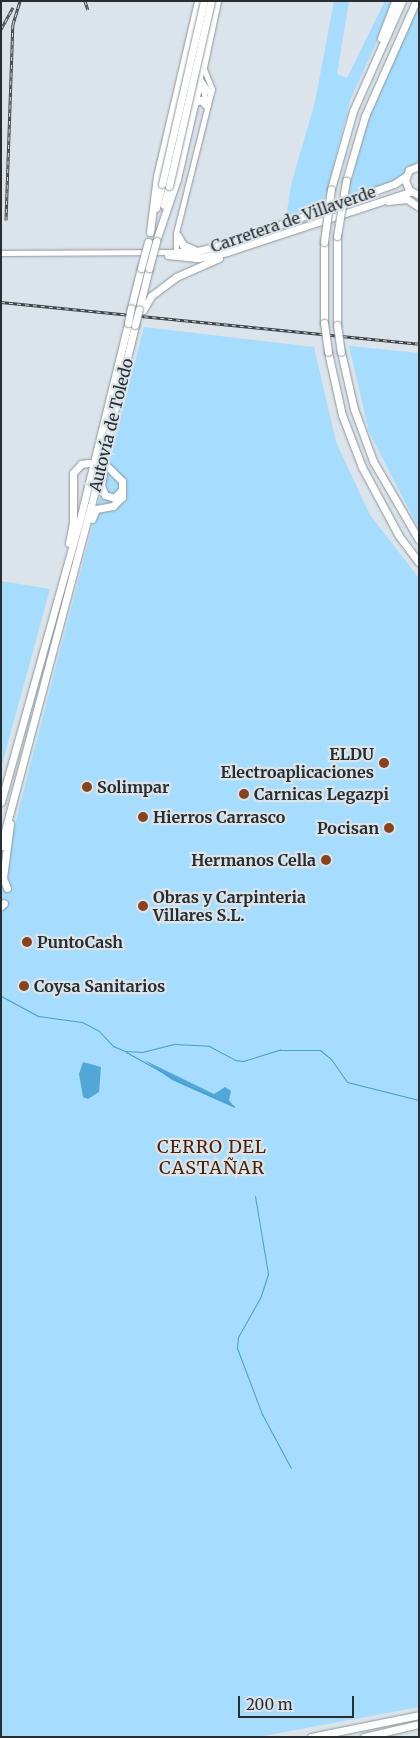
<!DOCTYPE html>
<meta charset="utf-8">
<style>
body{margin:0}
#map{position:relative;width:420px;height:1738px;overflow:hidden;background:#dae4ea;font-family:Merriweather,serif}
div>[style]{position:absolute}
.green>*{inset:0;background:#a6dcfd}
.forest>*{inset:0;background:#51a7d7}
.stream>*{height:1px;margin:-0.5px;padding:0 0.5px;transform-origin:0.5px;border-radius:0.5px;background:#459dcc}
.roads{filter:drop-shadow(0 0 1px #8d969c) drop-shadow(0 0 1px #8d969c)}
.secondary>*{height:5px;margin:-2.5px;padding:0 2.5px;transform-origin:2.5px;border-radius:2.5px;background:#fff}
.highway>*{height:7px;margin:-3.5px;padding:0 3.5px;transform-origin:3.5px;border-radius:3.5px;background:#fff}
.rail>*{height:3px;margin-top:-1.5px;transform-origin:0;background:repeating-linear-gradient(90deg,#dae4ea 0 4px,#414649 0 8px);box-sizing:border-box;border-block:1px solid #414649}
.bridges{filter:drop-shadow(0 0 1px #8d969c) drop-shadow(0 0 1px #8d969c)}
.highway-bridge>*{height:7px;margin:-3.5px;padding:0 3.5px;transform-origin:3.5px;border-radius:3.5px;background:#fff}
.dots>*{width:14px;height:14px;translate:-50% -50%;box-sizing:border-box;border:2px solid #dae4ea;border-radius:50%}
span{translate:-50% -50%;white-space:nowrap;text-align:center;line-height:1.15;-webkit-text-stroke:4.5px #dae4ea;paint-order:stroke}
.street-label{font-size:16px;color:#292d2f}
.poi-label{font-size:16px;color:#292d2f;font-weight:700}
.right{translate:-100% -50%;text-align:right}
.left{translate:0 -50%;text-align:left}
.neighbourhood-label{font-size:18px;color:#4f1f05;letter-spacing:1px}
.frame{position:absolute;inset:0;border:2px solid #292d2f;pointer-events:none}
.scale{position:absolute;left:238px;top:1696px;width:116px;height:22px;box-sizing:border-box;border:2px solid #292d2f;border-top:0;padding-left:6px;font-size:15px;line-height:18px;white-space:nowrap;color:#292d2f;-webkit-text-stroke:4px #dae4ea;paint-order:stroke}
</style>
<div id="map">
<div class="green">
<div style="clip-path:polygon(334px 1px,349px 1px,337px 74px,347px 78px,385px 1px,391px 1px,377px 41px,351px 98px,323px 206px,286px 218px,291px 185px,315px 102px)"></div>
<div style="clip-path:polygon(419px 5px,419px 164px,394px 182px,348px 198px,365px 127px)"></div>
<div style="clip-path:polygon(144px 327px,314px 347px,336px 442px,370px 515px,419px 578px,419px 1707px,258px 1737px,1px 1737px,1px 878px)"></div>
<div style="clip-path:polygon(349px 346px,419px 353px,419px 529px,369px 432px)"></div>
<div style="clip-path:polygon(1px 581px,50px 589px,1px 768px)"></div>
</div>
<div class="forest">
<div style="clip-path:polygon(144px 1060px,214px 1094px,225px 1087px,231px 1091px,229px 1100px,235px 1108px,172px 1080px)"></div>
<div style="clip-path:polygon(83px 1062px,101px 1067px,99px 1092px,88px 1099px,83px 1097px,79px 1074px)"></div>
</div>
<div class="stream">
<div style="left:1px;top:996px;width:42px;rotate:28.4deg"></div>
<div style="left:38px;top:1016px;width:44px;rotate:7.8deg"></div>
<div style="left:82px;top:1022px;width:19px;rotate:28deg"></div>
<div style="left:99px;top:1031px;width:21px;rotate:47deg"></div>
<div style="left:113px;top:1046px;width:13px;rotate:23deg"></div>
<div style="left:125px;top:1051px;width:17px;rotate:3deg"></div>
<div style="left:142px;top:1052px;width:34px;rotate:-14deg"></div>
<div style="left:175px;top:1044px;width:34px;rotate:3deg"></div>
<div style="left:209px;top:1046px;width:30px;rotate:28deg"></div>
<div style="left:235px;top:1060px;width:8px;rotate:7deg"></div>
<div style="left:243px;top:1061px;width:39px;rotate:-17deg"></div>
<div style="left:280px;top:1050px;width:40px"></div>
<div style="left:320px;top:1050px;width:14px;rotate:39deg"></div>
<div style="left:331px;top:1059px;width:28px;rotate:55deg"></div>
<div style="left:347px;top:1082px;width:74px;rotate:14deg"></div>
<div style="left:126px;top:1052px;width:64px;rotate:29deg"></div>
<div style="left:182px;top:1083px;width:57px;rotate:23.9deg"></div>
<div style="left:255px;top:1196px;width:79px;rotate:80.5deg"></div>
<div style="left:268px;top:1274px;width:25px;rotate:108deg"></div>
<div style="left:260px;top:1298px;width:45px;rotate:119.4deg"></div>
<div style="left:238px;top:1337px;width:11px;rotate:95deg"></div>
<div style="left:237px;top:1348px;width:71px;rotate:69.3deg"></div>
<div style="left:262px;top:1414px;width:61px;rotate:61.8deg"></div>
</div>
<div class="roads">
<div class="secondary">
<div style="left:202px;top:67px;width:20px;rotate:101deg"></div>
<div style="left:198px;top:87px;width:6px;rotate:31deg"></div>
<div style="left:203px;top:90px;width:15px;rotate:74deg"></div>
<div style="left:200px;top:79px;width:18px;rotate:56deg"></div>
<div style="left:176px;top:252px;width:19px;rotate:-90deg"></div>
<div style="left:176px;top:233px;width:148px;rotate:-76deg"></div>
<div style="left:212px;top:89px;width:24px;rotate:-112deg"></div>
<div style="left:1px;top:253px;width:172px;rotate:-0.3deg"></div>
</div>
<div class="highway">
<div style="left:381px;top:38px;width:40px;rotate:-69deg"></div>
<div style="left:203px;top:67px;width:67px;rotate:-78deg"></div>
<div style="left:195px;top:102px;width:6px;rotate:-18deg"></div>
<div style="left:201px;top:100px;width:8px;rotate:45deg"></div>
<div style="left:419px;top:166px;width:11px;rotate:158deg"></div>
<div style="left:409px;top:170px;width:11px;rotate:112deg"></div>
<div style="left:405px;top:180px;width:11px;rotate:68deg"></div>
<div style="left:409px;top:190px;width:11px;rotate:27deg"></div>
<div style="left:346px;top:181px;width:68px;rotate:-73.7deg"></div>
<div style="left:365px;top:116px;width:126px;rotate:-66.1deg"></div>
<div style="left:331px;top:189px;width:81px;rotate:-74.2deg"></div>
<div style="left:353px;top:111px;width:120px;rotate:-66deg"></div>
<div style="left:388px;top:201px;width:19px;rotate:-6deg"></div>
<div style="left:407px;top:199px;width:14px;rotate:34deg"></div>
<div style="left:164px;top:205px;width:20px;rotate:-75deg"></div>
<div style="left:156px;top:208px;width:25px;rotate:-76deg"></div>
<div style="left:150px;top:232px;width:56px;rotate:-82.9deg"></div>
<div style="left:157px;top:176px;width:180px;rotate:-76.8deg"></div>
<div style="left:178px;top:236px;width:10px;rotate:61deg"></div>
<div style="left:183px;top:245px;width:11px;rotate:22deg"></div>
<div style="left:157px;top:238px;width:62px;rotate:-71.3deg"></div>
<div style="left:177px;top:179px;width:94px;rotate:-77.1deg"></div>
<div style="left:324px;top:242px;width:81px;rotate:90deg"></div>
<div style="left:176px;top:252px;width:22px;rotate:-3deg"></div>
<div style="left:198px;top:251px;width:32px;rotate:-14deg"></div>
<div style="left:229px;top:243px;width:175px;rotate:-19.7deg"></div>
<div style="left:394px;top:184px;width:14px;rotate:-34deg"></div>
<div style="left:168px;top:255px;width:31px;rotate:6deg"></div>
<div style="left:199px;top:258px;width:29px;rotate:-12deg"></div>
<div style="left:227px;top:252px;width:193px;rotate:-18.2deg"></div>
<div style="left:131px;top:308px;width:41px;rotate:-76deg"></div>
<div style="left:139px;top:309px;width:42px;rotate:-76.3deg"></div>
<div style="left:143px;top:310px;width:16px;rotate:-60deg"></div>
<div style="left:151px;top:296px;width:31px;rotate:-37deg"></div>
<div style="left:176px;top:277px;width:47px;rotate:-23.8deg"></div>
<div style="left:337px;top:325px;width:89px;rotate:-90deg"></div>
<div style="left:328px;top:352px;width:65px;rotate:77.5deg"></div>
<div style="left:342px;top:415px;width:56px;rotate:69deg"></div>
<div style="left:362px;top:467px;width:78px;rotate:61.8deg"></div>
<div style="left:399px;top:536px;width:34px;rotate:53deg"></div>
<div style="left:341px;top:352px;width:58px;rotate:77.2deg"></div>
<div style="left:354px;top:409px;width:55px;rotate:69.9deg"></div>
<div style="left:373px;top:461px;width:91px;rotate:59.8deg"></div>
<div style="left:103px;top:473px;width:13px;rotate:99deg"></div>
<div style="left:101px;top:486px;width:10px;rotate:66deg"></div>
<div style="left:105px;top:495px;width:9px;rotate:18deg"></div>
<div style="left:114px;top:498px;width:11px;rotate:-45deg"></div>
<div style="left:92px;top:519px;width:11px;rotate:-68deg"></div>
<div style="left:96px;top:509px;width:17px;rotate:-10deg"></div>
<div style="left:113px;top:506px;width:13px;rotate:-45deg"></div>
<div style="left:122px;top:497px;width:16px;rotate:-90deg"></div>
<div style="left:122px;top:481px;width:20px;rotate:-135deg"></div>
<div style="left:69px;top:543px;width:20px;rotate:-79deg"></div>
<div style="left:73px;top:523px;width:50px;rotate:-90deg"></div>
<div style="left:73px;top:473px;width:12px;rotate:-48deg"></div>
<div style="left:81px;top:464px;width:8px;rotate:-7deg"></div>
<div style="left:1px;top:802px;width:298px;rotate:-74.4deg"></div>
<div style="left:81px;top:515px;width:198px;rotate:-76.2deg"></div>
<div style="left:1px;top:846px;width:352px;rotate:-75.2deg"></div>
<div style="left:91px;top:506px;width:186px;rotate:-76.3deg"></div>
<div style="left:7px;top:888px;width:11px;rotate:-112deg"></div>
<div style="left:3px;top:878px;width:55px;rotate:-82.7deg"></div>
<div style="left:1px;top:906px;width:4px;rotate:-45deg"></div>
<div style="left:311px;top:1737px;width:110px;rotate:-11.5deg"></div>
<div style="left:364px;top:1737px;width:57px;rotate:-13.3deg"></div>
</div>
</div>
<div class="rail">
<div style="left:85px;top:1px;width:9px;rotate:72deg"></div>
<div style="left:1px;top:29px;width:25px;rotate:-61deg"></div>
<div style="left:6px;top:220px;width:196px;rotate:-88deg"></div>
<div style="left:13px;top:24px;width:24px;rotate:-73deg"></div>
<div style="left:1px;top:302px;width:420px;rotate:5.7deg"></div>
</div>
<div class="bridges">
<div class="highway-bridge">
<div style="left:162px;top:184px;width:188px;rotate:-77.1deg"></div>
<div style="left:169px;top:186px;width:190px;rotate:-77.2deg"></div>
<div style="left:337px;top:236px;width:56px;rotate:-80.7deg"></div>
<div style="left:324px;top:242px;width:53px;rotate:-82.5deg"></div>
<div style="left:141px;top:268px;width:27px;rotate:-75deg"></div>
<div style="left:149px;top:268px;width:28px;rotate:-75deg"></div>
<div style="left:128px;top:323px;width:15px;rotate:-79deg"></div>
<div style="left:324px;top:323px;width:29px;rotate:82deg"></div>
<div style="left:135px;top:325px;width:16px;rotate:-76deg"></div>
<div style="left:337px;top:325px;width:27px;rotate:82deg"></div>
</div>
</div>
<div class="dots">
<div style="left:384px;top:763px;background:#88421d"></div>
<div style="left:87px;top:787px;background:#88421d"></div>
<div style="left:244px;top:794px;background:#88421d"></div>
<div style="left:143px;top:817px;background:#88421d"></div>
<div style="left:389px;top:828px;background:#88421d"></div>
<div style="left:326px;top:860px;background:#88421d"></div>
<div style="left:143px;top:906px;background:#88421d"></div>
<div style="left:27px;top:942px;background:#88421d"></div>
<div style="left:24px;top:986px;background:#88421d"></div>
</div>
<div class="street-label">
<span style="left:293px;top:219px;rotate:-19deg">Carretera de Villaverde</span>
<span style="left:111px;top:425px;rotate:-76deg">Autovía de Toledo</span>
</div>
<div class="poi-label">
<span class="right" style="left:374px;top:763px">ELDU<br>Electroaplicaciones</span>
<span class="left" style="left:97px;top:787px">Solimpar</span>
<span class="left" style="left:254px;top:794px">Carnicas Legazpi</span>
<span class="left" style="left:153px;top:817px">Hierros Carrasco</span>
<span class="right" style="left:379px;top:828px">Pocisan</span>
<span class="right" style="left:316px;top:860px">Hermanos Cella</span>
<span class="left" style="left:153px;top:906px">Obras y Carpinteria<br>Villares S.L.</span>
<span class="left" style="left:37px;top:942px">PuntoCash</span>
<span class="left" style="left:34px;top:986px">Coysa Sanitarios</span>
</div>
<div class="neighbourhood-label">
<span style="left:212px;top:1158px">CERRO DEL<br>CASTAÑAR</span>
</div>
<div class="frame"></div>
<div class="scale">200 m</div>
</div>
